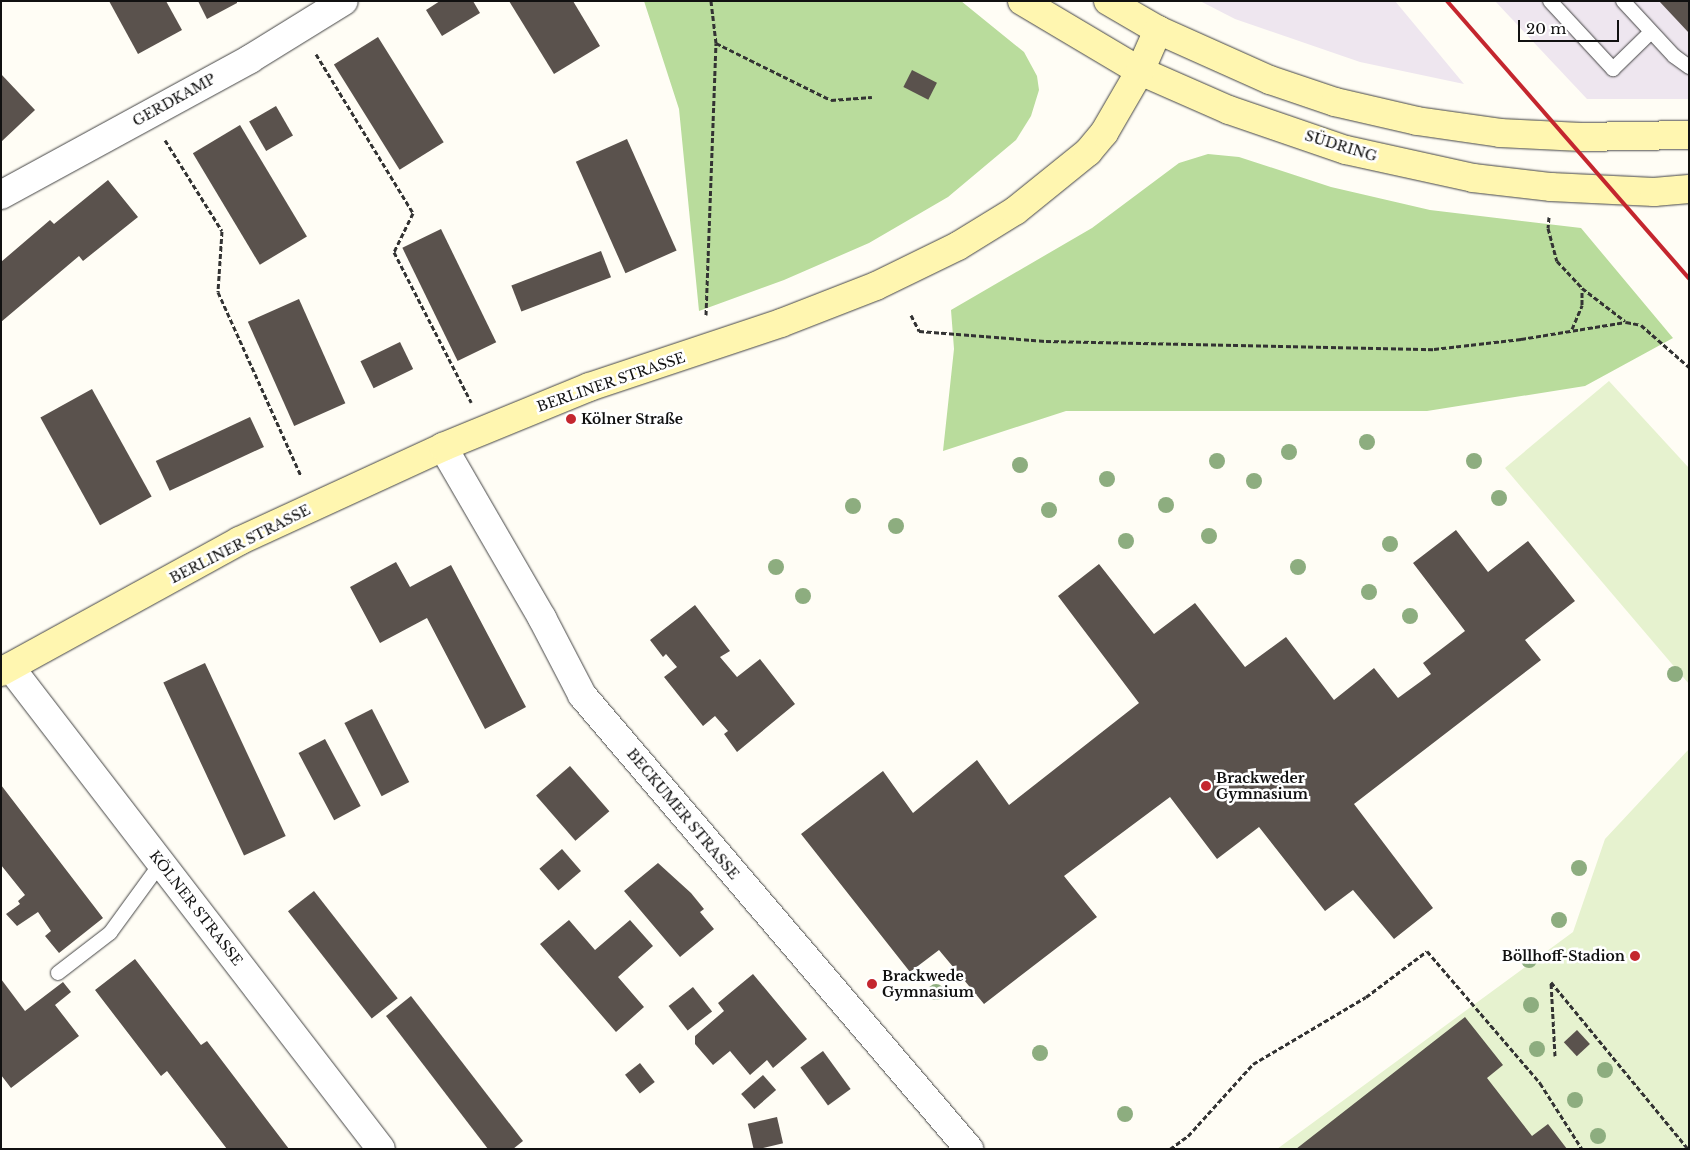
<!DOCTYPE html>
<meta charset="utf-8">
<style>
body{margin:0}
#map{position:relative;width:1690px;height:1150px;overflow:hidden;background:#fffdf5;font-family:"Libre Baskerville",serif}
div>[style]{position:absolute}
.industrial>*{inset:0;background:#eee6ef}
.forest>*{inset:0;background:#b9dc9c}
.pitch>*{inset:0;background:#e6f2cf}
.building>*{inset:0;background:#5a524d;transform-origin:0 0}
.path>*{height:3px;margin-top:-1.5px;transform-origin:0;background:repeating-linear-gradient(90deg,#333 0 5px,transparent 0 7.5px)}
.roads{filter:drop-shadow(0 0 1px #444) drop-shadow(0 0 1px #444)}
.lane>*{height:14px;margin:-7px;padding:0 7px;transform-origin:7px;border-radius:7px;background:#fff}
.street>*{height:28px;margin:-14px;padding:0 14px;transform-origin:14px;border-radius:14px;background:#fff}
.secondary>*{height:28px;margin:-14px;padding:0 14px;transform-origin:14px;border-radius:14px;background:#fff6b0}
.rail>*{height:4px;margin:-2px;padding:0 2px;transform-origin:2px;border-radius:2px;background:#c4262e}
.trees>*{width:16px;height:16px;margin:-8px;border-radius:50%;background:#8dad7f}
.dots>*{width:14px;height:14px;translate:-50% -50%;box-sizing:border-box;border:2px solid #fff;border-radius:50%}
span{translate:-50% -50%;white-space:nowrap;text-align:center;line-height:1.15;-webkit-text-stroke:5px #fff;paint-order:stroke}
.street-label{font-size:14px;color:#111}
.poi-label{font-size:14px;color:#111;font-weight:700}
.left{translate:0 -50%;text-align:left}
.right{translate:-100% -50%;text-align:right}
.frame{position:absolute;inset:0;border:2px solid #111;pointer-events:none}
.scale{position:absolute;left:1518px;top:20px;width:101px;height:22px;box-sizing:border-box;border:2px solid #111;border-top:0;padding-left:6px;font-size:15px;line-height:18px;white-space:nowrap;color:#111;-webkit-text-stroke:4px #fff;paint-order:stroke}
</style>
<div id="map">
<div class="industrial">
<div style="clip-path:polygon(1200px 1px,1395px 1px,1464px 84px,1360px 62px,1235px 19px)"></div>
<div style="clip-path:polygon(1495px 1px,1689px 1px,1689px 99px,1587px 99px)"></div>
</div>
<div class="forest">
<div style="clip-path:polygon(644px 1px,961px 1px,1024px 52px,1037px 76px,1039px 90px,1031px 116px,1016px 140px,948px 197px,869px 243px,784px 280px,699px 311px,679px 109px)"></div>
<div style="clip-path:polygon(1208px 154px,1239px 157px,1331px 187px,1430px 210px,1581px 228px,1673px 338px,1585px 386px,1427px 411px,1066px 411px,943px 451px,954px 349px,951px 310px,1092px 228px,1179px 163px)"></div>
</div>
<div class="pitch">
<div style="clip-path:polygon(1609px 381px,1689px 468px,1689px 684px,1505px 468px)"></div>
<div style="clip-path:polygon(1689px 749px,1689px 1149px,1277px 1149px,1573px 932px,1605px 839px)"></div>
</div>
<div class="building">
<div style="clip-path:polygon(109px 1px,166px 1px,182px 30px,138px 54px)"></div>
<div style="clip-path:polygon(198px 1px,237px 1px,237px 3px,207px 19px)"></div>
<div style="clip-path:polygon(440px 1px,473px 1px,480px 13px,442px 36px,426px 10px)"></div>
<div style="clip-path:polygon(509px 1px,573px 1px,600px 46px,554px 74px)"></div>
<div style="clip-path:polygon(1659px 1px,1689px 1px,1689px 33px)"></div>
<div style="left:378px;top:37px;width:124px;height:52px;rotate:58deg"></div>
<div style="left:912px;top:70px;width:28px;height:19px;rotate:27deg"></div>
<div style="clip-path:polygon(1px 74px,35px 110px,1px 142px)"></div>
<div style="left:276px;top:106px;width:34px;height:31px;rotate:60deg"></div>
<div style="left:240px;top:125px;width:130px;height:55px;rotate:59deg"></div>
<div style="left:627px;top:139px;width:122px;height:56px;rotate:66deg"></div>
<div style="clip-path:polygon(108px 180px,138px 217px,83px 261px,79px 256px,1px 322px,1px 262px,50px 220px,54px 224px)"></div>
<div style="left:441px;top:229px;width:126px;height:43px;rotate:64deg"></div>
<div style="left:601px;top:251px;width:28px;height:96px;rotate:69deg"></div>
<div style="left:299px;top:299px;width:114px;height:56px;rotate:66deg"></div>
<div style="left:400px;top:342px;width:30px;height:44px;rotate:64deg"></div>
<div style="left:92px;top:389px;width:123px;height:59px;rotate:61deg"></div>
<div style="left:250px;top:417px;width:33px;height:104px;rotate:65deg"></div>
<div style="clip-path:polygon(1456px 530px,1488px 572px,1528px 541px,1575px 601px,1525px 640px,1541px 660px,1354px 804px,1433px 908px,1394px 939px,1353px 890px,1325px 911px,1259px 827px,1217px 859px,1170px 797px,1064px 876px,1097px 917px,984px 1004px,939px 950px,910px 972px,801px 834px,883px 771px,913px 813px,977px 760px,1009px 805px,1139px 703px,1058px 596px,1099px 564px,1154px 634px,1195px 603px,1245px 667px,1286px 637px,1334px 700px,1374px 668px,1398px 698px,1431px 674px,1423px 663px,1465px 631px,1413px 563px)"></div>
<div style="clip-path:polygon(396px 562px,410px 587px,451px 565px,526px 707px,485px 729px,427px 618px,380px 643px,350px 587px)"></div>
<div style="clip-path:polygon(695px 605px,730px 651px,720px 657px,737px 677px,760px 659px,795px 704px,737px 752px,724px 734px,728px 731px,715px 716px,703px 726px,664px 677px,677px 667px,666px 654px,663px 657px,650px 640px)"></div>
<div style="left:205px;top:663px;width:191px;height:46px;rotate:65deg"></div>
<div style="left:372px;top:709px;width:82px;height:31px;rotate:63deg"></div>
<div style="left:325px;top:739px;width:76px;height:30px;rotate:62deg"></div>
<div style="left:570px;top:766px;width:60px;height:45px;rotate:49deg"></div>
<div style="clip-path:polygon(1px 785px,103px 918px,59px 953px,45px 936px,51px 931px,38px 912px,17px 926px,6px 914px,20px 904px,18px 901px,25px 895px,1px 865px)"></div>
<div style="left:562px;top:849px;width:29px;height:30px;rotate:49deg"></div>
<div style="clip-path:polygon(658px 863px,691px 893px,704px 909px,700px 912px,714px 929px,680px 957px,624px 891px)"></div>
<div style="left:314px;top:891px;width:136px;height:33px;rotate:52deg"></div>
<div style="clip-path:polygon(569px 920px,595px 950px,630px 920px,653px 946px,618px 977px,644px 1007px,616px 1032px,540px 944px)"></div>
<div style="clip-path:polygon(135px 959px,201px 1045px,207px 1041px,289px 1149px,227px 1149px,167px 1071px,161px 1076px,95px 990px)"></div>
<div style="clip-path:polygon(753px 974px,807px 1039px,773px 1068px,767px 1060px,750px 1075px,730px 1051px,713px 1065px,695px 1044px,695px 1036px,724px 1011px,718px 1003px)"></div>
<div style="clip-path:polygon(1px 979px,25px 1011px,63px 982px,71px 992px,55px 1005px,79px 1036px,11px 1088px,1px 1075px)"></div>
<div style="left:693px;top:987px;width:31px;height:31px;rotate:52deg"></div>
<div style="clip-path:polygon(411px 996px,523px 1141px,513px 1149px,488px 1149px,386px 1016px)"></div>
<div style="clip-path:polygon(1465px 1017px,1503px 1065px,1487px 1078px,1532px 1136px,1548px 1124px,1567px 1149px,1296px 1149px)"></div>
<div style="left:1577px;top:1030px;width:19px;height:18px;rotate:47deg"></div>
<div style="left:823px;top:1051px;width:47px;height:28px;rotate:54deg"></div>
<div style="left:640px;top:1063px;width:24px;height:19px;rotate:52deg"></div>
<div style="left:763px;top:1075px;width:20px;height:29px;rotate:49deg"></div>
<div style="left:777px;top:1117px;width:27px;height:30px;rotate:77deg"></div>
</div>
<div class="path">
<div style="left:716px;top:43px;width:128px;rotate:26.4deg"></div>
<div style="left:831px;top:100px;width:41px;rotate:-4.2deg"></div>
<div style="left:316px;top:54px;width:186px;rotate:58.6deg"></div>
<div style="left:413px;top:213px;width:43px;rotate:116deg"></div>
<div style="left:394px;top:252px;width:169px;rotate:62.8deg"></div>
<div style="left:165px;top:140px;width:107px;rotate:57.9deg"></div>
<div style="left:222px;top:231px;width:61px;rotate:93.8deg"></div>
<div style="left:218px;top:292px;width:202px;rotate:65.7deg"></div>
<div style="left:1549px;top:217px;width:11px;rotate:95deg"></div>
<div style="left:1548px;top:228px;width:34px;rotate:75deg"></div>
<div style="left:1557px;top:261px;width:37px;rotate:47deg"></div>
<div style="left:1582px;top:288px;width:54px;rotate:37.5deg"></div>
<div style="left:706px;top:315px;width:272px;rotate:-87.9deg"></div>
<div style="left:716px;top:43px;width:42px;rotate:-96.8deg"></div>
<div style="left:911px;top:315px;width:18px;rotate:63deg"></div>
<div style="left:919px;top:331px;width:127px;rotate:4.5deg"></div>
<div style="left:1046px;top:341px;width:388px;rotate:1.2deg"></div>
<div style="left:1434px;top:349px;width:88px;rotate:-6.6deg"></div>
<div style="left:1521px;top:339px;width:106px;rotate:-9.2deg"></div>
<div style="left:1626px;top:322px;width:15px;rotate:11deg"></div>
<div style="left:1641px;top:325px;width:64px;rotate:41.2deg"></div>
<div style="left:1572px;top:329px;width:26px;rotate:-67deg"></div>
<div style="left:1582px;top:305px;width:16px;rotate:-90deg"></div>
<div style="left:1555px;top:1056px;width:74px;rotate:-93.1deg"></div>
<div style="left:1551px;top:982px;width:216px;rotate:50.6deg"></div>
<div style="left:1170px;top:1149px;width:22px;rotate:-36deg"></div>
<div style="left:1188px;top:1136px;width:97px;rotate:-47.9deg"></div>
<div style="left:1253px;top:1064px;width:131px;rotate:-30.7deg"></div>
<div style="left:1366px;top:997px;width:76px;rotate:-37deg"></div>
<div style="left:1427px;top:951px;width:174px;rotate:49.4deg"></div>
<div style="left:1540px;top:1083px;width:78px;rotate:57.5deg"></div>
</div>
<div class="roads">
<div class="lane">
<div style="left:1550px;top:1px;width:93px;rotate:47.2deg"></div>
<div style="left:1613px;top:69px;width:53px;rotate:-44.2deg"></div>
<div style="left:1623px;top:1px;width:75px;rotate:47.2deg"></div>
<div style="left:1674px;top:56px;width:19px;rotate:36deg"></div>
<div style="left:58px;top:973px;width:66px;rotate:-37.6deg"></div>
<div style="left:110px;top:933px;width:87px;rotate:-53.9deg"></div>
</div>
<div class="street">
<div style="left:1px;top:195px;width:284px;rotate:-28.6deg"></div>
<div style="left:250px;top:59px;width:110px;rotate:-31.7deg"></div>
<div style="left:443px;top:447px;width:198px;rotate:59.9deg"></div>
<div style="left:542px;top:618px;width:87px;rotate:62.5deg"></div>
<div style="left:582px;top:695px;width:597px;rotate:49.55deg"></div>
<div style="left:10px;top:667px;width:608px;rotate:52.41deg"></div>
</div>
<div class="secondary">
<div style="left:1022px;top:1px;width:137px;rotate:30.7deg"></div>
<div style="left:1140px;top:71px;width:97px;rotate:23.7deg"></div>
<div style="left:1229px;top:110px;width:124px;rotate:18.9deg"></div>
<div style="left:1346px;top:150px;width:130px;rotate:12.4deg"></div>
<div style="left:1473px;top:178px;width:79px;rotate:6.6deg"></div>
<div style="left:1551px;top:187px;width:103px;rotate:2.8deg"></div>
<div style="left:1654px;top:192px;width:35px;rotate:-5deg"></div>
<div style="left:1108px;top:1px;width:58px;rotate:30.1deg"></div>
<div style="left:1158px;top:30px;width:123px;rotate:24.1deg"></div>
<div style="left:1270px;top:80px;width:69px;rotate:18.7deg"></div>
<div style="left:1335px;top:102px;width:84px;rotate:13deg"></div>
<div style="left:1417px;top:121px;width:84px;rotate:8.2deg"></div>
<div style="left:1500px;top:133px;width:81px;rotate:2.8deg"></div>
<div style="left:1581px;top:137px;width:108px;rotate:-1.1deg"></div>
<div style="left:1px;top:672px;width:272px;rotate:-28.8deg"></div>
<div style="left:239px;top:541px;width:225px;rotate:-24.7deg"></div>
<div style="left:443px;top:447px;width:158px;rotate:-22.3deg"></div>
<div style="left:589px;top:387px;width:202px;rotate:-18.4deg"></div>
<div style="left:781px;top:323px;width:102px;rotate:-21.3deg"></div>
<div style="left:876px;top:286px;width:91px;rotate:-26deg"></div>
<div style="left:958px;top:246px;width:67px;rotate:-31.6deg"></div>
<div style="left:1015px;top:211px;width:94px;rotate:-38.9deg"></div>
<div style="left:1088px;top:152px;width:25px;rotate:-50deg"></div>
<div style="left:1104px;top:133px;width:72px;rotate:-59.9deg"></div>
<div style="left:1140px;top:71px;width:45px;rotate:-66.3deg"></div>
</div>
</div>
<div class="rail">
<div style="left:1447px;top:1px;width:368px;rotate:48.9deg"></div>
</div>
<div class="trees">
<div style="left:1367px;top:442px"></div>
<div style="left:1289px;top:452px"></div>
<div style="left:1217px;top:461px"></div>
<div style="left:1474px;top:461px"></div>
<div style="left:1020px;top:465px"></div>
<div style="left:1107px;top:479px"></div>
<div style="left:1254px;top:481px"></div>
<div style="left:1499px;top:498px"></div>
<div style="left:1166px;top:505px"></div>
<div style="left:853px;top:506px"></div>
<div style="left:1049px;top:510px"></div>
<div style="left:896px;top:526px"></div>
<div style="left:1209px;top:536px"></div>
<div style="left:1126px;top:541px"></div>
<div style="left:1390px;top:544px"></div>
<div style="left:776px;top:567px"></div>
<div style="left:1298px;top:567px"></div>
<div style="left:1369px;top:592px"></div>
<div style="left:803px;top:596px"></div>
<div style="left:1410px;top:616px"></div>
<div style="left:1675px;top:674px"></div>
<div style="left:1579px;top:868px"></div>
<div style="left:1559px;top:920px"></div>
<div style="left:1529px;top:960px"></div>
<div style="left:936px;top:992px"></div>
<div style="left:1531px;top:1005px"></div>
<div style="left:1537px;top:1049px"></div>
<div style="left:1040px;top:1053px"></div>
<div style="left:1605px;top:1070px"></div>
<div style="left:1575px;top:1100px"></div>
<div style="left:1125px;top:1114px"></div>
<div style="left:1598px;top:1136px"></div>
</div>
<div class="dots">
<div style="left:571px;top:419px;background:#c4262e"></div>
<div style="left:1206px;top:786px;background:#c4262e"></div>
<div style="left:1635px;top:956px;background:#c4262e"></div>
<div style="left:872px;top:984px;background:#c4262e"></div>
</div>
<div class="street-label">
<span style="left:174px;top:100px;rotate:-29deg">GERDKAMP</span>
<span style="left:1341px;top:146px;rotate:17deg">SÜDRING</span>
<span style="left:611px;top:382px;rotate:-19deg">BERLINER STRASSE</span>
<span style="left:240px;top:544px;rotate:-27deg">BERLINER STRASSE</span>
<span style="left:683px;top:814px;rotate:50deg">BECKUMER STRASSE</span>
<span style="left:196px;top:908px;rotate:52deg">KÖLNER STRASSE</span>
</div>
<div class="poi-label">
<span class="left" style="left:581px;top:419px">Kölner Straße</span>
<span class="left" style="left:1216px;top:786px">Brackweder<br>Gymnasium</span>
<span class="right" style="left:1625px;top:956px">Böllhoff-Stadion</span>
<span class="left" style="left:882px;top:984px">Brackwede<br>Gymnasium</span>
</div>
<div class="frame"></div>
<div class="scale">20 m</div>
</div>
